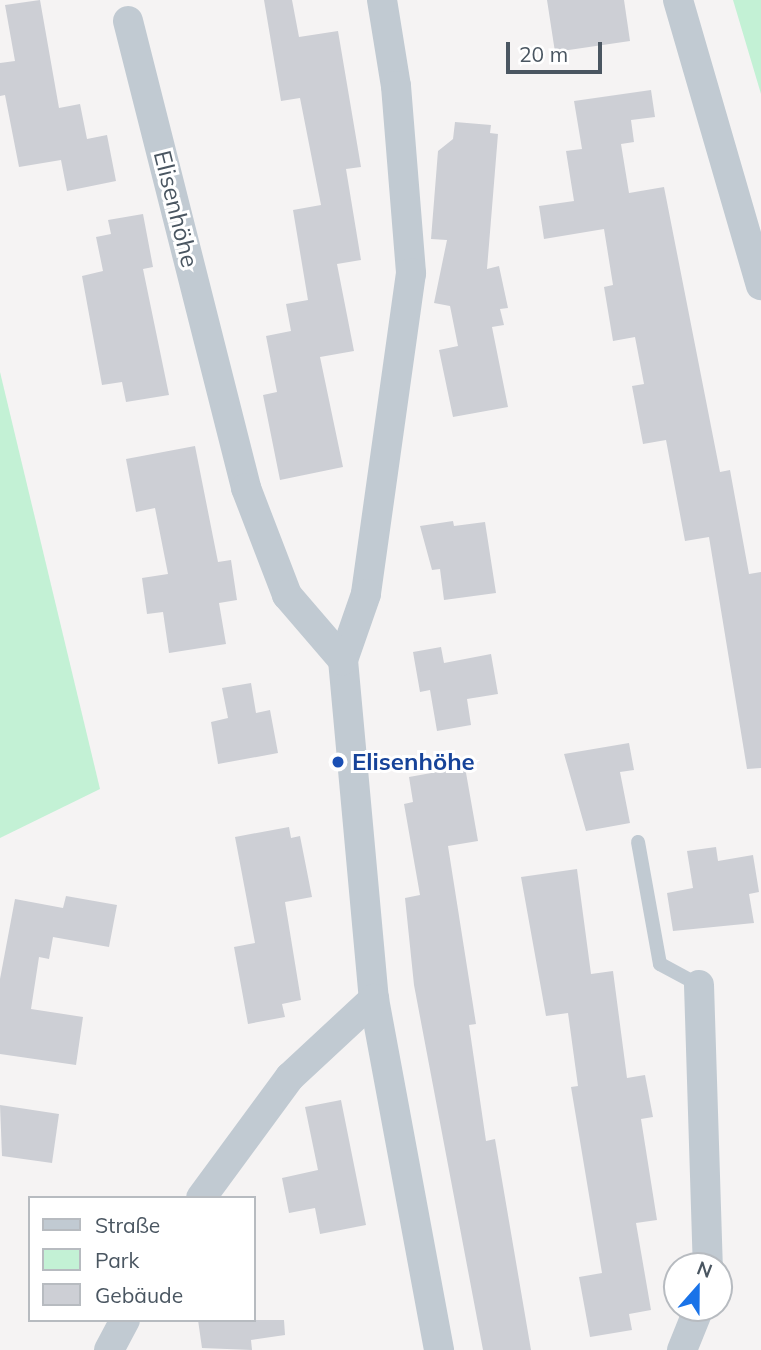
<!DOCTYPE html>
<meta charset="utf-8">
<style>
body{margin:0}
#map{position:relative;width:761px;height:1350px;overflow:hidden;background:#f5f3f3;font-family:Mulish,sans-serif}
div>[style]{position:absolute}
.green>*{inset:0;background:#c3f1d5}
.building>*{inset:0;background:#cdcfd5}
.service>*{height:14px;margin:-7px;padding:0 7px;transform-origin:7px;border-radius:7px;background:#c1cad2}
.minor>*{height:30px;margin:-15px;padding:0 15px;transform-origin:15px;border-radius:15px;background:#c1cad2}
.dots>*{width:19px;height:19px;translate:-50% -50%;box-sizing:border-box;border:4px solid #fff;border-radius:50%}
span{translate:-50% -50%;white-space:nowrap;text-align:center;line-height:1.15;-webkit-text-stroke:6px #fff;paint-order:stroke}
.street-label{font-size:24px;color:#4a5661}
.transit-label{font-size:24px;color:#164399;font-weight:700}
.left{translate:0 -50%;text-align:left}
.legend{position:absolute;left:28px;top:1196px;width:228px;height:126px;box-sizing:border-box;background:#fff;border:2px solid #b7bbc0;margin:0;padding:9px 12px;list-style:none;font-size:21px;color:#4a5661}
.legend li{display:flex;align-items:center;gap:14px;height:35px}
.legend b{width:35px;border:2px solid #b7bbc0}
.north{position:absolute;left:663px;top:1252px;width:70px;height:70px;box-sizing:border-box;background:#fff;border:2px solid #b7bbc0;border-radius:50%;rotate:21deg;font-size:19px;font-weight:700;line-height:28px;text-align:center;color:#4a5661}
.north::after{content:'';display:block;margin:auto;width:24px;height:32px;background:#1a73e8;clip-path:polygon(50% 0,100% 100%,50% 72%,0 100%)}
.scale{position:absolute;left:506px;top:42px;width:96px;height:32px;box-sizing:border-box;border:4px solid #4a5661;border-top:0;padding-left:9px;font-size:21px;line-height:24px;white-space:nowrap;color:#4a5661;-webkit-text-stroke:5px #fff;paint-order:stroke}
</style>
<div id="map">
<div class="green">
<div style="clip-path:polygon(733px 0,761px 0,761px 94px,736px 10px)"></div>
<div style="clip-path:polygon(0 372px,100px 789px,0 838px)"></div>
</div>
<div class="building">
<div style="clip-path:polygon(40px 0,59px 108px,80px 104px,87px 139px,107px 135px,116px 181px,67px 191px,61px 160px,19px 167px,5px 95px,0 96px,0 63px,15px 61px,5px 5px)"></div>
<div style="clip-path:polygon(264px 0,292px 0,299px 37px,338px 31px,361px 167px,346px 169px,361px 260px,337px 264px,354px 351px,320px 357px,343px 467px,280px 480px,263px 395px,277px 392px,266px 336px,291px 331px,286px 304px,308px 300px,293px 210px,321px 205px,300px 98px,281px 101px)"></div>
<div style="clip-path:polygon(547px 0,624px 0,630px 41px,555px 52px)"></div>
<div style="clip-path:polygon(651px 90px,655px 117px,631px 120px,634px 142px,621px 144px,629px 193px,664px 187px,720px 472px,730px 470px,749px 574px,761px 572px,761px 768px,747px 769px,709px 537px,685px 541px,666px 440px,643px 444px,632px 386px,644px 384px,635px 337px,613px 341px,604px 287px,613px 285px,604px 229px,544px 239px,539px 206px,574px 201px,566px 151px,582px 149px,574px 101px)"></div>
<div style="clip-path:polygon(455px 122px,491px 125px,490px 133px,498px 134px,487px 269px,499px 266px,508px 308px,500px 309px,504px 325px,492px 327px,508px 407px,453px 417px,439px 350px,458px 346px,450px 306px,434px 303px,447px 240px,431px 239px,438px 151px,453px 139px)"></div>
<div style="clip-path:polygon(143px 214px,153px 267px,143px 269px,169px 395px,126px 402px,122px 382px,102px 385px,82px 276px,103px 271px,96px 237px,111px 234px,108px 220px)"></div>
<div style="clip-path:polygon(195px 446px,218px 562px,231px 560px,237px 600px,219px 603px,226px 644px,169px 653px,163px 612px,147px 614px,142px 578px,168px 574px,155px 508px,136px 512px,126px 459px)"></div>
<div style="clip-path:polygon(453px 521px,454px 526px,485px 522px,496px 593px,444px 600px,440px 569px,432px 570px,420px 526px)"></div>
<div style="clip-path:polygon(441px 647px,444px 663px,491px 654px,498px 694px,467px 699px,471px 725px,437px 731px,430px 690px,420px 692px,413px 652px)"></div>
<div style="clip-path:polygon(251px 683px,256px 713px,270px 710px,278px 753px,218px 764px,211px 722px,228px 718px,222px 688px)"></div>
<div style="clip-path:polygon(629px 743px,634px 770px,620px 772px,630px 823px,586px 831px,564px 754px)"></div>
<div style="clip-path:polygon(465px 767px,478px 841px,448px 846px,476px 1024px,469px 1025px,486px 1141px,495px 1139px,531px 1350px,483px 1350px,414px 985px,405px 898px,420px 895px,404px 804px,413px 802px,409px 777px)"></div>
<div style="clip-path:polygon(289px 827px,291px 838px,300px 836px,312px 897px,285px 902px,301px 1000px,282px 1004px,285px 1017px,248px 1024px,234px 947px,255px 943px,235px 837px)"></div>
<div style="clip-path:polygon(716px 847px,718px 861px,753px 855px,759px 892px,749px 894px,754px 923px,673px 931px,667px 893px,693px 888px,687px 851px)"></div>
<div style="clip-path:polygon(577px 869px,591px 974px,613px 971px,627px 1078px,645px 1075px,653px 1117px,641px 1119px,657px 1220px,636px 1223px,651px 1310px,629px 1314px,632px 1330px,590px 1337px,579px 1277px,602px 1273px,571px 1087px,578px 1086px,568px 1013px,546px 1016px,521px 877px)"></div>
<div style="clip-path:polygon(66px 896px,117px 905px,109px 947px,53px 937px,49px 959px,39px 957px,31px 1009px,83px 1017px,76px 1065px,0 1054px,0 979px,15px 899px,63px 908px)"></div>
<div style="clip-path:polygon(341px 1100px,366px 1225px,320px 1234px,315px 1208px,289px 1213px,282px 1178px,318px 1170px,305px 1107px)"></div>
<div style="clip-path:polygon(0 1105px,59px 1114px,52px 1163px,2px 1156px)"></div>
<div style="clip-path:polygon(198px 1320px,284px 1320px,285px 1335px,251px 1340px,252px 1350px,202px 1348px)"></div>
</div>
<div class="service">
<div style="left:638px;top:842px;width:124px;rotate:79.8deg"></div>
<div style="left:660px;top:964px;width:44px;rotate:28.3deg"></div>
</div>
<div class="minor">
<div style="left:382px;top:0;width:87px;rotate:80.8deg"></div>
<div style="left:396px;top:86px;width:188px;rotate:85.4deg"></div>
<div style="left:411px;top:273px;width:324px;rotate:98deg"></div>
<div style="left:366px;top:594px;width:70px;rotate:109.2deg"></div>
<div style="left:343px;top:660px;width:340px;rotate:84.8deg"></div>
<div style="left:374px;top:999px;width:357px;rotate:79.5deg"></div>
<div style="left:678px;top:0;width:297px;rotate:73.8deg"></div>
<div style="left:128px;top:21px;width:482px;rotate:75.8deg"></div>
<div style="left:246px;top:488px;width:115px;rotate:69deg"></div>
<div style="left:287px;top:595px;width:86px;rotate:49.3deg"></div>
<div style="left:699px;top:985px;width:281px;rotate:88.2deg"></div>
<div style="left:201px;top:1198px;width:150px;rotate:-53.7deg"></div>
<div style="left:290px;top:1077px;width:115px;rotate:-42.9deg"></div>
<div style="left:109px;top:1350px;width:34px;rotate:-62deg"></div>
<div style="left:682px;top:1350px;width:45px;rotate:-68deg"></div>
</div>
<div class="dots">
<div style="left:338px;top:762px;background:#1a4fb4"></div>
</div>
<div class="street-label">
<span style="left:176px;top:209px;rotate:76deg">Elisenhöhe</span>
</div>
<div class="transit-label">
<span class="left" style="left:352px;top:762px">Elisenhöhe</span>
</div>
<ul class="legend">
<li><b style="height:9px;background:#c1cad2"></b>Straße</li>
<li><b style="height:19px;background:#c3f1d5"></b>Park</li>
<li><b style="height:19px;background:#cdcfd5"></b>Gebäude</li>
</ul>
<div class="north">N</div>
<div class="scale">20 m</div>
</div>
